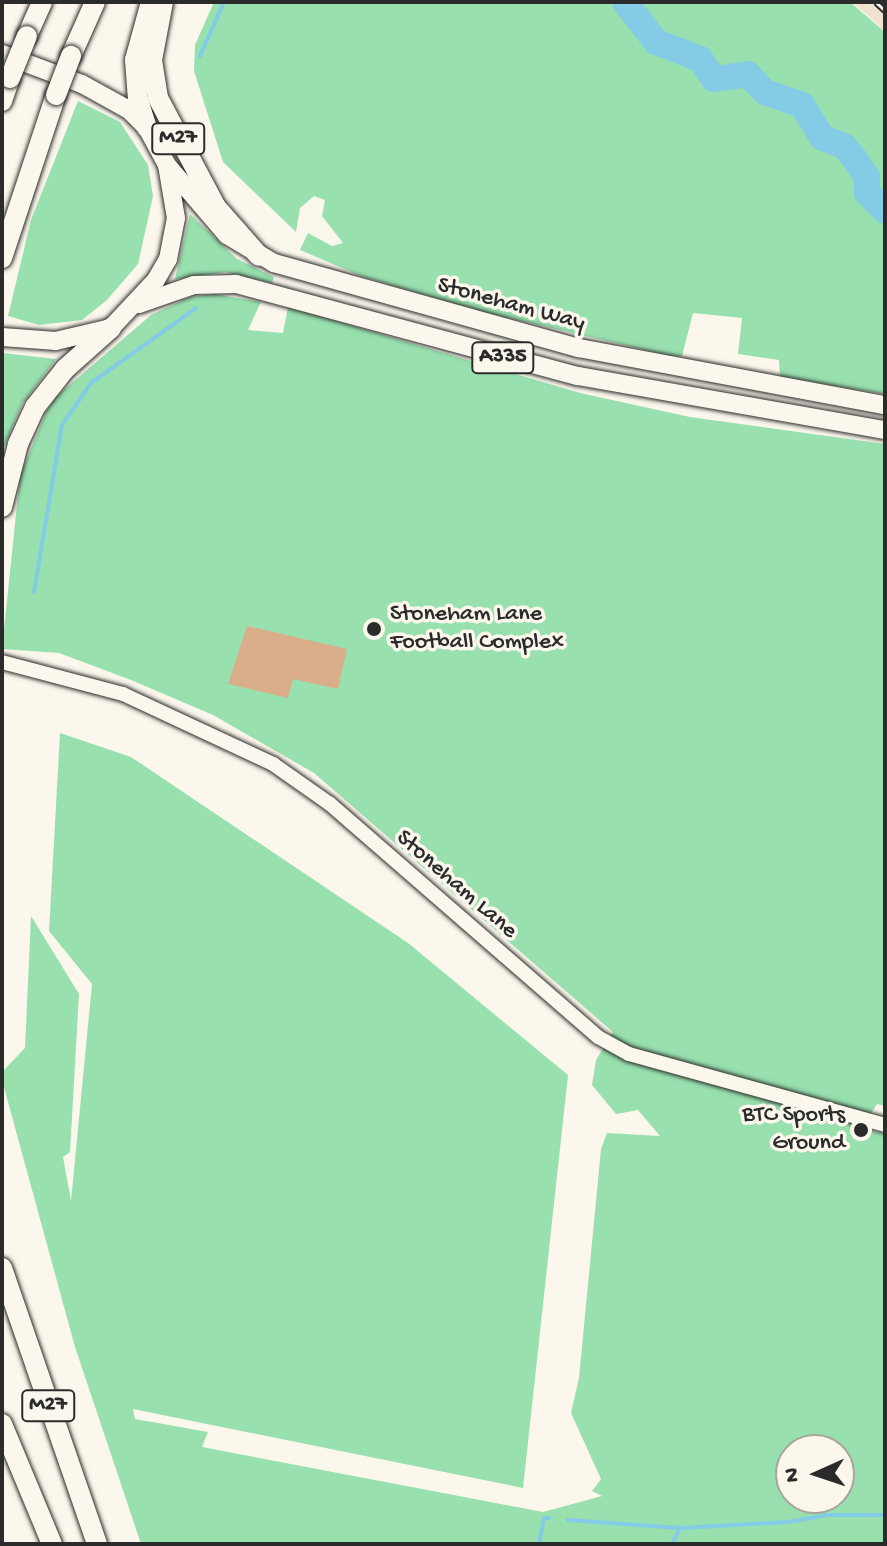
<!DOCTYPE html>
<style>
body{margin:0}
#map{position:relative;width:887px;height:1546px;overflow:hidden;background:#fbf7ec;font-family:"Gochi Hand",sans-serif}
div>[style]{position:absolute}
.built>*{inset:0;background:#f1e1cf}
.green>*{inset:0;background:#98e0ae}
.stream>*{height:4px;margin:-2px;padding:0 2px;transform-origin:2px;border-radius:2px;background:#84cbe5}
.river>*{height:26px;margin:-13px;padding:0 13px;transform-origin:13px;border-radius:13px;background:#84cbe5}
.building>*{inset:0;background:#daae8b}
.roads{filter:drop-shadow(0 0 2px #2b2b2b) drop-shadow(0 0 2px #2b2b2b)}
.minor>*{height:14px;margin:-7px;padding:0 7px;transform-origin:7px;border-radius:7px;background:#fbf7ec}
.major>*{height:18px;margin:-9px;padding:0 9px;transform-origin:9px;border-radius:9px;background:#fbf7ec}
.highway>*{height:20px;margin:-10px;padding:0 10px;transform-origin:10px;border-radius:10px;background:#fbf7ec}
.rail>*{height:7px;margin-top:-3.5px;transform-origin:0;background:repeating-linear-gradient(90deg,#fbf7ec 0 12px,#2b2b2b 0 24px);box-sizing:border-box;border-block:2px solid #2b2b2b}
.bridges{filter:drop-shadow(0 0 2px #2b2b2b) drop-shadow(0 0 2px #2b2b2b)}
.highway-bridge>*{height:20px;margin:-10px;padding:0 10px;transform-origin:10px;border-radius:10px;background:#fbf7ec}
.dots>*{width:22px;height:22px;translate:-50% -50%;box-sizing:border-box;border:4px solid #fbf7ec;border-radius:50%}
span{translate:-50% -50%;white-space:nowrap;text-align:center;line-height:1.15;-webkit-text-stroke:7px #fbf7ec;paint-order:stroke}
.shield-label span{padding:2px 6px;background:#fbf7ec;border:2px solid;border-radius:6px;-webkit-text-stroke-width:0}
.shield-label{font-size:22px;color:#2b2b2b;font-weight:700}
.street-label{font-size:24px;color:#2b2b2b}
.poi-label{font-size:24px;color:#2b2b2b}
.left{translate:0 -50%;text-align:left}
.right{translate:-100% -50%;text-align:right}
.frame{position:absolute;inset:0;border:4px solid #2b2b2b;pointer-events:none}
.north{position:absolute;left:775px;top:1434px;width:80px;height:80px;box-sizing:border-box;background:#fbf7ec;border:2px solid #a8a59f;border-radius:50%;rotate:267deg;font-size:22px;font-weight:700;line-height:32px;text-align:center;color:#2b2b2b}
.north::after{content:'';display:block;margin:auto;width:28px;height:36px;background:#2b2b2b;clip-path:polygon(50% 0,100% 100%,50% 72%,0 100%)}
</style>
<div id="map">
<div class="built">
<div style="clip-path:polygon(852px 2px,885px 2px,885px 31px)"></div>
</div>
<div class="green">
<div style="clip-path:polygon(214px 2px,850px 2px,885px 32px,885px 394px,780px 377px,779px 360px,738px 354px,742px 318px,693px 313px,682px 356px,671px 356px,483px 312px,361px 276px,300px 250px,308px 233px,332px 246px,343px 243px,322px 216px,325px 200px,314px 196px,300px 208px,296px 232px,223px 162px,194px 71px,195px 45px)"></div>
<div style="clip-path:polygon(78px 101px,120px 122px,148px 165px,153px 196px,138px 264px,107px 300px,82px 320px,39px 325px,8px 316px,31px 220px)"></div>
<div style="clip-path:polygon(190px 214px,237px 259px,274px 277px,272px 283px,226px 272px,175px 279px)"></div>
<div style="clip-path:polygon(evenodd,214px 294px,261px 302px,248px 330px,283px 333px,288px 307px,580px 393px,690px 417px,885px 444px,885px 1106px,877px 1104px,862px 1128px,885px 1134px,885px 1544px,141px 1544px,75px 1347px,2px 1080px,2px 1072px,25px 1048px,31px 916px,79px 994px,70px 1152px,63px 1157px,71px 1201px,92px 984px,49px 931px,60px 733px,131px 757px,408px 943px,568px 1075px,523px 1488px,133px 1409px,135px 1419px,208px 1432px,202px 1447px,543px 1512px,602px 1496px,592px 1491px,601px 1479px,571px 1413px,579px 1378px,601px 1149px,607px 1133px,660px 1136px,638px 1110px,616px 1114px,592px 1085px,596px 1060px,613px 1032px,314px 773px,213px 715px,131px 680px,59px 653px,2px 649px,20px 475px,51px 401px,151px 315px,190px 297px,214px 294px,791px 1450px,839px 1450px,839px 1498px,791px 1498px,791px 1450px)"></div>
<div style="clip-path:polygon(2px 353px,56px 359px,22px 404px,2px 452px)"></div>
</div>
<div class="stream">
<div style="left:200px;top:56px;width:59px;rotate:-66deg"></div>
<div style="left:34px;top:592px;width:169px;rotate:-80.5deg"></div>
<div style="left:62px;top:425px;width:51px;rotate:-55.4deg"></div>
<div style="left:91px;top:383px;width:129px;rotate:-35.5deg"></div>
<div style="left:568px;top:1520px;width:112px;rotate:4.1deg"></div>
<div style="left:680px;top:1528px;width:108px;rotate:-3.2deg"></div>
<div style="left:788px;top:1522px;width:40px;rotate:-10deg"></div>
<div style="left:827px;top:1515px;width:58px"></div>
<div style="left:539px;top:1544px;width:26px;rotate:-79deg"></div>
<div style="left:544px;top:1518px;width:5px"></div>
<div style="left:672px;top:1544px;width:18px;rotate:-63deg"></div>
</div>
<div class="river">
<div style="left:625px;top:2px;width:51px;rotate:52.2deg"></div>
<div style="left:656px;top:42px;width:47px;rotate:21.1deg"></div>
<div style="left:700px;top:59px;width:24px;rotate:55deg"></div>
<div style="left:714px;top:79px;width:34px;rotate:-8deg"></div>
<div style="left:748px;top:74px;width:25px;rotate:47deg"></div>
<div style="left:765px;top:92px;width:39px;rotate:19deg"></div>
<div style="left:802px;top:105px;width:39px;rotate:58deg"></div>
<div style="left:823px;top:138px;width:22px;rotate:21deg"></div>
<div style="left:844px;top:146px;width:16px;rotate:50deg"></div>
<div style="left:854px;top:158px;width:23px;rotate:56deg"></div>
<div style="left:867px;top:177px;width:16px;rotate:90deg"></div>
<div style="left:867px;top:193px;width:25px;rotate:45deg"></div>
</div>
<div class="building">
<div style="clip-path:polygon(247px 626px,347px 649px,338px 689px,293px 679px,288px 698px,228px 684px)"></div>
</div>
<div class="roads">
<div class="minor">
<div style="left:2px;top:662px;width:125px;rotate:14.8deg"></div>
<div style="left:123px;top:694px;width:166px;rotate:25deg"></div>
<div style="left:273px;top:764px;width:70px;rotate:35.1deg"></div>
<div style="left:330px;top:804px;width:355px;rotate:41deg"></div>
<div style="left:598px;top:1037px;width:35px;rotate:29deg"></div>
<div style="left:629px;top:1054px;width:266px;rotate:15.5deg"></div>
</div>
<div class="major">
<div style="left:2px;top:54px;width:85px;rotate:20.6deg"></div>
<div style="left:82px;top:84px;width:54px;rotate:29deg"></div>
<div style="left:129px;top:110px;width:25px;rotate:45deg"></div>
<div style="left:147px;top:128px;width:42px;rotate:61.6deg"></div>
<div style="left:167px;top:165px;width:54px;rotate:80.4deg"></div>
<div style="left:176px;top:218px;width:42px;rotate:101deg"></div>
<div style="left:168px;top:259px;width:24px;rotate:120deg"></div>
<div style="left:156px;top:280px;width:66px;rotate:133.2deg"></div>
<div style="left:111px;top:328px;width:57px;rotate:166.7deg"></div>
<div style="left:56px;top:341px;width:54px;rotate:-175.8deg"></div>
<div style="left:167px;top:165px;width:92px;rotate:49.4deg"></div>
<div style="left:227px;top:235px;width:55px;rotate:30.8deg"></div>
<div style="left:274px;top:263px;width:317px;rotate:15.6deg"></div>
<div style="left:579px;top:348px;width:311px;rotate:10.6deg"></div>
<div style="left:139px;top:304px;width:58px;rotate:-19.1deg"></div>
<div style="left:194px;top:285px;width:42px;rotate:-1.4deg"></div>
<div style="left:236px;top:284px;width:354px;rotate:15.1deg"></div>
<div style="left:578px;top:376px;width:312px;rotate:10deg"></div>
</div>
<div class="highway">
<div style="left:163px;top:2px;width:59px;rotate:100.7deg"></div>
<div style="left:152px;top:60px;width:38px;rotate:81deg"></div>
<div style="left:158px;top:98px;width:123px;rotate:62deg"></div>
<div style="left:216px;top:207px;width:65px;rotate:48.7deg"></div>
<div style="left:27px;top:36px;width:37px;rotate:-66deg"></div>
<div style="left:71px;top:56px;width:59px;rotate:-66deg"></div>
<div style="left:2px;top:101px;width:24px;rotate:-71deg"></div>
<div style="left:147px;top:128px;width:29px;rotate:-108deg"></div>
<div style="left:138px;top:100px;width:40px;rotate:-94.3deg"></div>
<div style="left:135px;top:60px;width:60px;rotate:-74.6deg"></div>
<div style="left:2px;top:258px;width:172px;rotate:-71.7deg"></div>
<div style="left:2px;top:507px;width:65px;rotate:-75.7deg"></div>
<div style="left:18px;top:444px;width:41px;rotate:-65.3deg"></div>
<div style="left:35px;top:407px;width:48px;rotate:-51.7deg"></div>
<div style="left:65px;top:369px;width:62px;rotate:-41.7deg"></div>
<div style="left:2px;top:1268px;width:292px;rotate:71deg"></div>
<div style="left:2px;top:1424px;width:130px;rotate:67.4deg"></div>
</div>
</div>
<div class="rail">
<div style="left:876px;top:2px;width:12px;rotate:42deg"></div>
</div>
<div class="bridges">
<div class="highway-bridge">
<div style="left:10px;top:78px;width:45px;rotate:-68deg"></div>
<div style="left:56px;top:95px;width:42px;rotate:-69deg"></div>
</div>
</div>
<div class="dots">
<div style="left:374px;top:629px;background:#2b2b2b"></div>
<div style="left:861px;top:1130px;background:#2b2b2b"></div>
</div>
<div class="shield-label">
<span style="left:178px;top:139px">M27</span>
<span style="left:503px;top:358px">A335</span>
<span style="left:48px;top:1406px">M27</span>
</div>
<div class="street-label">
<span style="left:511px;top:305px;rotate:15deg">Stoneham Way</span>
<span style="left:456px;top:885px;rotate:41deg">Stoneham Lane</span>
</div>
<div class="poi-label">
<span class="left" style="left:390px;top:629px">Stoneham Lane<br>Football Complex</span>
<span class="right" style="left:845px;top:1130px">BTC Sports<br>Ground</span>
</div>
<div class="frame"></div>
<div class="north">N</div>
</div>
